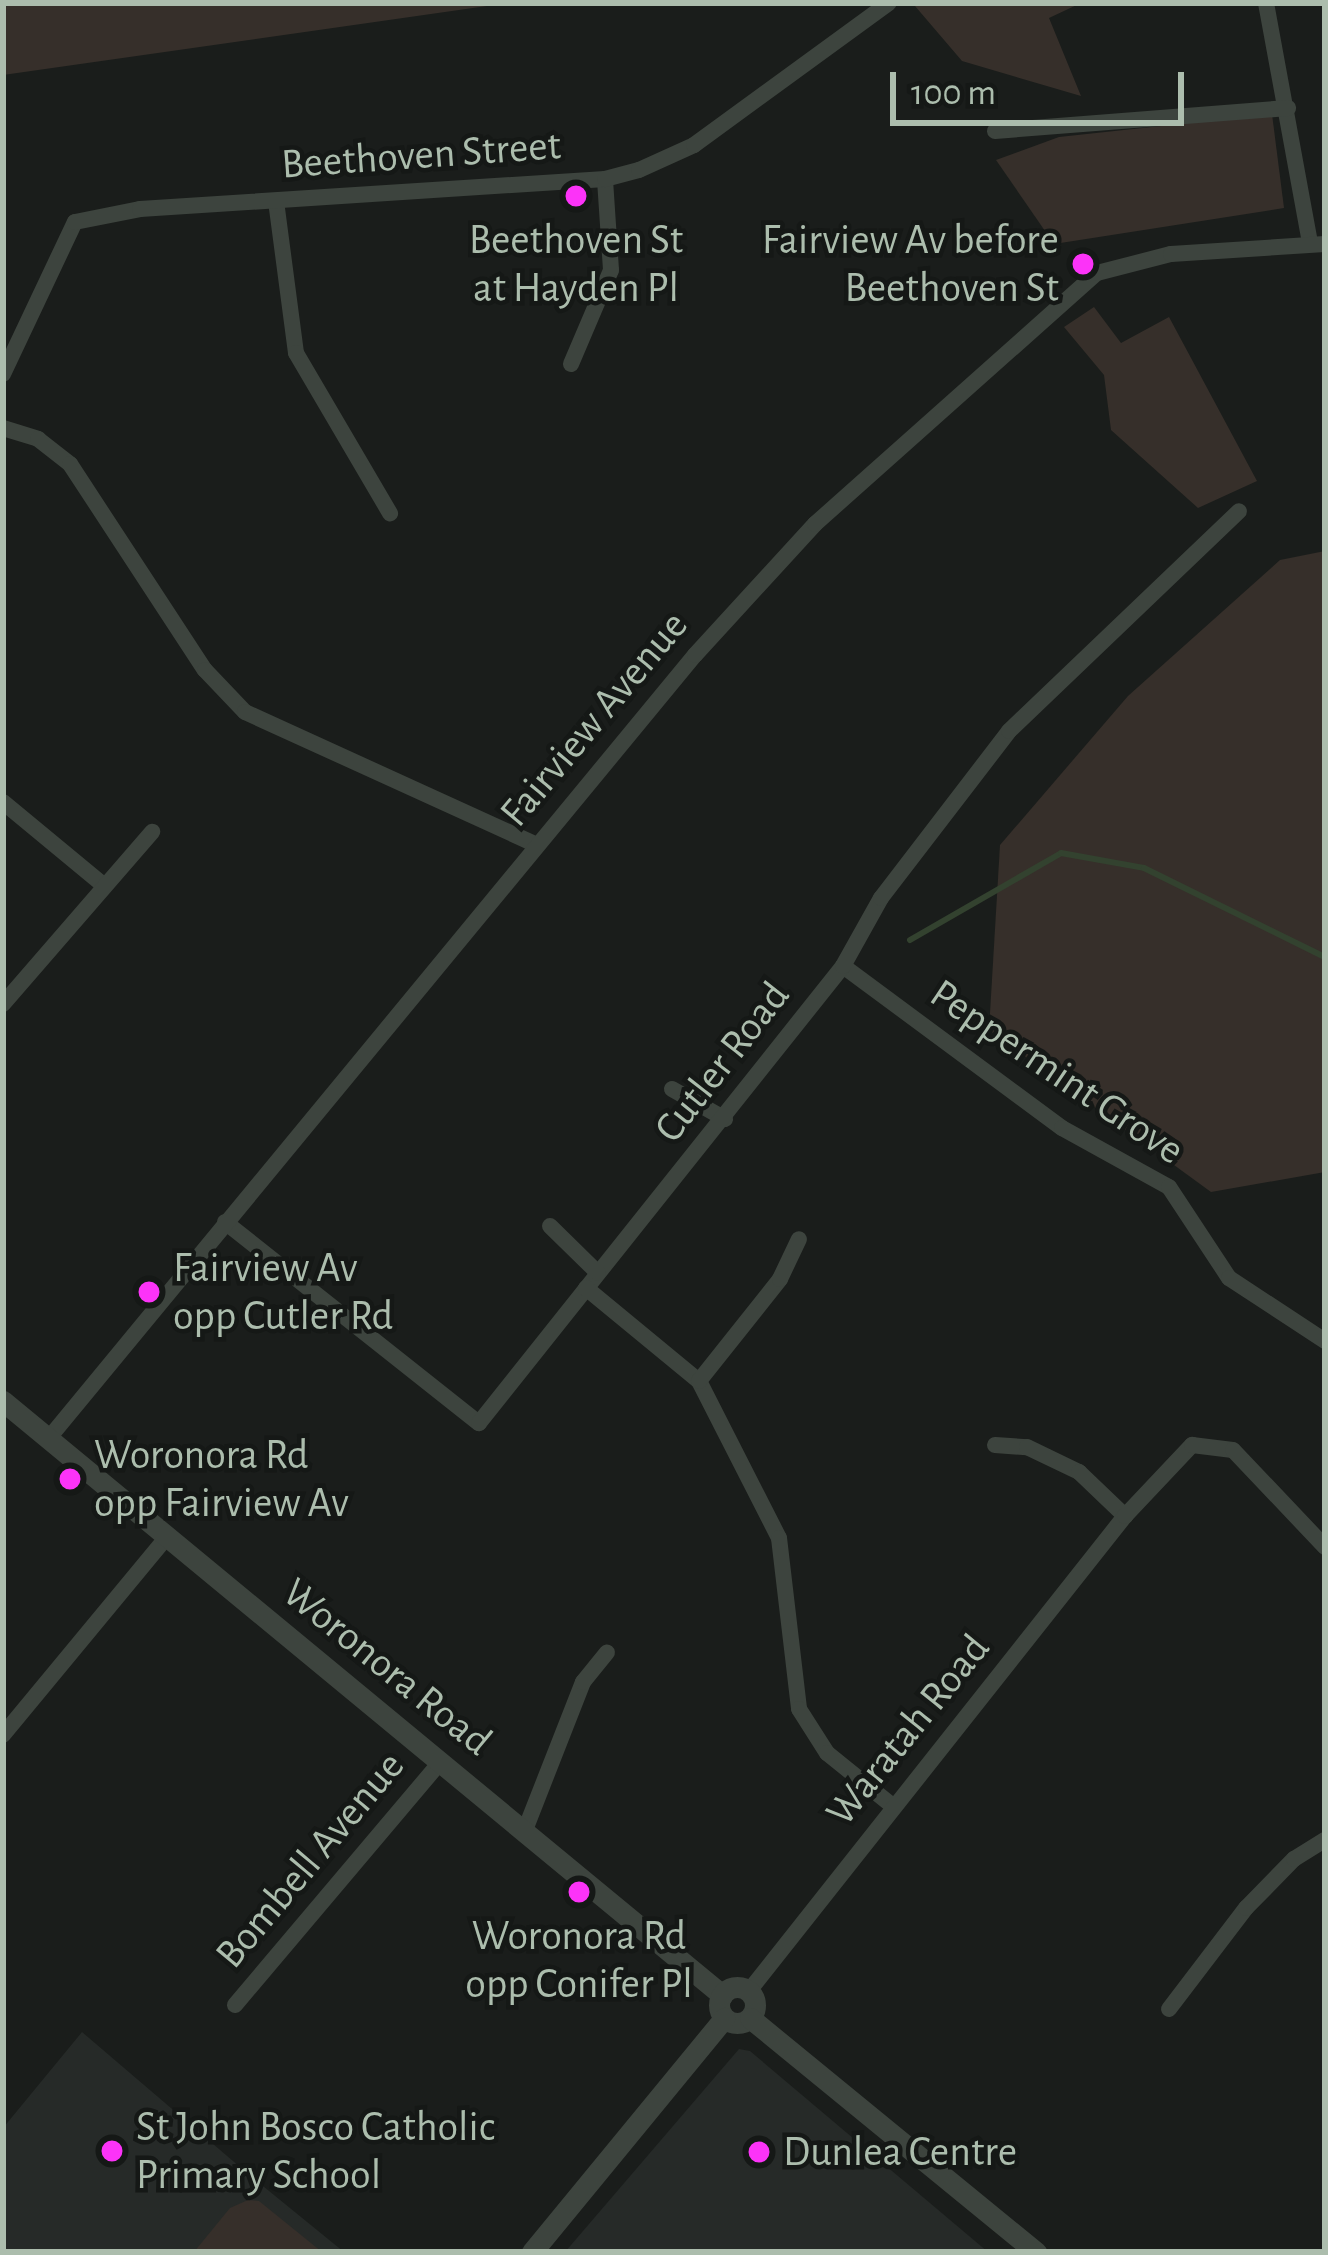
<!DOCTYPE html>
<style>
body{margin:0}
#map{position:relative;width:1328px;height:2255px;overflow:hidden;background:#1a1d1b;font-family:"Alegreya Sans",sans-serif}
div>[style]{position:absolute}
.built>*{inset:0;background:#262a28}
.green>*{inset:0;background:#362f2a}
.stream>*{height:6px;margin:-3px;padding:0 3px;transform-origin:3px;border-radius:3px;background:#33422f}
.minor>*{height:16px;margin:-8px;padding:0 8px;transform-origin:8px;border-radius:8px;background:#3d443e}
.tertiary>*{height:21px;margin:-10.5px;padding:0 10.5px;transform-origin:10.5px;border-radius:10.5px;background:#3d443e}
.tertiary>.ring{margin:-10.5px;padding:0;box-sizing:content-box;background:none;border:21px solid #3d443e;border-radius:50%}
.dots>*{width:33px;height:33px;translate:-50% -50%;box-sizing:border-box;border:6px solid #151816;border-radius:50%}
span{translate:-50% -50%;white-space:nowrap;text-align:center;line-height:1.15;-webkit-text-stroke:9px #151816;paint-order:stroke}
.street-label{font-size:42px;color:#acbdad}
.poi-label{font-size:42px;color:#acbdad}
.right{translate:-100% -50%;text-align:right}
.left{translate:0 -50%;text-align:left}
.frame{position:absolute;inset:0;border:6px solid #acbdad;pointer-events:none}
.scale{position:absolute;left:890px;top:72px;width:294px;height:54px;box-sizing:border-box;border:6px solid #acbdad;border-top:0;padding-left:15px;font-size:36px;line-height:42px;white-space:nowrap;color:#acbdad;-webkit-text-stroke:9px #151816;paint-order:stroke}
</style>
<div id="map">
<div class="built">
<div style="clip-path:polygon(82px 2032px,247px 2173px,344px 2252px,3px 2252px,3px 2128px)"></div>
<div style="clip-path:polygon(739px 2049px,750px 2051px,988px 2252px,565px 2252px)"></div>
</div>
<div class="green">
<div style="clip-path:polygon(3px 3px,508px 3px,3px 75px)"></div>
<div style="clip-path:polygon(1081px 3px,1049px 18px,1081px 96px,962px 61px,915px 6px)"></div>
<div style="clip-path:polygon(1272px 114px,1284px 208px,1054px 244px,996px 160px,1059px 137px)"></div>
<div style="clip-path:polygon(1094px 307px,1121px 343px,1169px 317px,1257px 481px,1198px 508px,1111px 430px,1104px 375px,1064px 327px)"></div>
<div style="clip-path:polygon(1325px 551px,1325px 1172px,1211px 1192px,989px 1030px,1000px 845px,1128px 696px,1280px 560px)"></div>
<div style="clip-path:polygon(248px 2200px,259px 2201px,322px 2252px,194px 2252px,230px 2208px)"></div>
</div>
<div class="stream">
<div style="left:910px;top:940px;width:174px;rotate:-29.9deg"></div>
<div style="left:1061px;top:853px;width:84px;rotate:10.2deg"></div>
<div style="left:1144px;top:868px;width:202px;rotate:26.2deg"></div>
</div>
<div class="minor">
<div style="left:1266px;top:3px;width:243px;rotate:79.6deg"></div>
<div style="left:995px;top:131px;width:294px;rotate:-4.5deg"></div>
<div style="left:276px;top:201px;width:153px;rotate:82.5deg"></div>
<div style="left:296px;top:353px;width:186px;rotate:59.6deg"></div>
<div style="left:571px;top:364px;width:102px;rotate:-66.9deg"></div>
<div style="left:611px;top:270px;width:91px;rotate:-93.8deg"></div>
<div style="left:3px;top:374px;width:168px;rotate:-64.7deg"></div>
<div style="left:75px;top:222px;width:66px;rotate:-11.3deg"></div>
<div style="left:140px;top:209px;width:466px;rotate:-3.7deg"></div>
<div style="left:605px;top:179px;width:35px;rotate:-15deg"></div>
<div style="left:639px;top:170px;width:60px;rotate:-24.4deg"></div>
<div style="left:694px;top:145px;width:241px;rotate:-36.1deg"></div>
<div style="left:3px;top:428px;width:37px;rotate:17deg"></div>
<div style="left:38px;top:439px;width:41px;rotate:38deg"></div>
<div style="left:70px;top:464px;width:246px;rotate:56.8deg"></div>
<div style="left:205px;top:670px;width:58px;rotate:46.4deg"></div>
<div style="left:245px;top:712px;width:321px;rotate:24.5deg"></div>
<div style="left:3px;top:802px;width:129px;rotate:39.6deg"></div>
<div style="left:843px;top:966px;width:272px;rotate:36.5deg"></div>
<div style="left:1062px;top:1128px;width:122px;rotate:28.9deg"></div>
<div style="left:1169px;top:1187px;width:109px;rotate:56.6deg"></div>
<div style="left:1229px;top:1278px;width:115px;rotate:33.3deg"></div>
<div style="left:3px;top:1004px;width:228px;rotate:-49.1deg"></div>
<div style="left:672px;top:1089px;width:61px;rotate:29.5deg"></div>
<div style="left:225px;top:1222px;width:324px;rotate:38.4deg"></div>
<div style="left:479px;top:1423px;width:584px;rotate:-51.46deg"></div>
<div style="left:843px;top:966px;width:78px;rotate:-60.8deg"></div>
<div style="left:881px;top:898px;width:210px;rotate:-52.5deg"></div>
<div style="left:1009px;top:731px;width:318px;rotate:-43.7deg"></div>
<div style="left:550px;top:1226px;width:67px;rotate:44.4deg"></div>
<div style="left:586px;top:1288px;width:146px;rotate:39.5deg"></div>
<div style="left:699px;top:1381px;width:176px;rotate:63deg"></div>
<div style="left:779px;top:1538px;width:172px;rotate:83.3deg"></div>
<div style="left:799px;top:1709px;width:52px;rotate:57.5deg"></div>
<div style="left:827px;top:1753px;width:86px;rotate:38.9deg"></div>
<div style="left:699px;top:1381px;width:130px;rotate:-51.5deg"></div>
<div style="left:780px;top:1279px;width:44px;rotate:-64.6deg"></div>
<div style="left:49px;top:1438px;width:1015px;rotate:-50.48deg"></div>
<div style="left:695px;top:655px;width:178px;rotate:-47.5deg"></div>
<div style="left:815px;top:524px;width:378px;rotate:-41.7deg"></div>
<div style="left:1097px;top:273px;width:76px;rotate:-14.4deg"></div>
<div style="left:1171px;top:254px;width:154px;rotate:-3.7deg"></div>
<div style="left:995px;top:1445px;width:32px;rotate:4deg"></div>
<div style="left:1027px;top:1447px;width:58px;rotate:25.7deg"></div>
<div style="left:1079px;top:1472px;width:64px;rotate:43.7deg"></div>
<div style="left:3px;top:1735px;width:257px;rotate:-50.4deg"></div>
<div style="left:525px;top:1830px;width:159px;rotate:-68.6deg"></div>
<div style="left:583px;top:1682px;width:38px;rotate:-51deg"></div>
<div style="left:749px;top:1991px;width:606px;rotate:-51.64deg"></div>
<div style="left:1125px;top:1516px;width:98px;rotate:-46.7deg"></div>
<div style="left:1192px;top:1445px;width:41px;rotate:7deg"></div>
<div style="left:1233px;top:1450px;width:134px;rotate:46.5deg"></div>
<div style="left:235px;top:2005px;width:319px;rotate:-49.8deg"></div>
<div style="left:1169px;top:2009px;width:127px;rotate:-52.7deg"></div>
<div style="left:1246px;top:1908px;width:69px;rotate:-45.6deg"></div>
<div style="left:1294px;top:1859px;width:36px;rotate:-32deg"></div>
</div>
<div class="tertiary">
<div style="left:3px;top:1401px;width:933px;rotate:39.56deg"></div>
<div class="ring" style="left:719px;top:1987px;width:15px;height:15px"></div>
<div style="left:750px;top:2018px;width:370px;rotate:39.3deg"></div>
<div style="left:532px;top:2252px;width:303px;rotate:-50.6deg"></div>
</div>
<div class="dots">
<div style="left:576px;top:196px;background:#fc33f8"></div>
<div style="left:1083px;top:264px;background:#fc33f8"></div>
<div style="left:149px;top:1292px;background:#fc33f8"></div>
<div style="left:70px;top:1479px;background:#fc33f8"></div>
<div style="left:579px;top:1892px;background:#fc33f8"></div>
<div style="left:112px;top:2151px;background:#fc33f8"></div>
<div style="left:759px;top:2152px;background:#fc33f8"></div>
</div>
<div class="street-label">
<span style="left:421px;top:155px;rotate:-4deg">Beethoven Street</span>
<span style="left:594px;top:719px;rotate:-50deg">Fairview Avenue</span>
<span style="left:722px;top:1062px;rotate:-52deg">Cutler Road</span>
<span style="left:1057px;top:1072px;rotate:34deg">Peppermint Grove</span>
<span style="left:387px;top:1667px;rotate:39deg">Woronora Road</span>
<span style="left:908px;top:1730px;rotate:-51deg">Waratah Road</span>
<span style="left:310px;top:1860px;rotate:-50deg">Bombell Avenue</span>
</div>
<div class="poi-label">
<span style="left:576px;top:264px">Beethoven St<br>at Hayden Pl</span>
<span class="right" style="left:1059px;top:264px">Fairview Av before<br>Beethoven St</span>
<span class="left" style="left:173px;top:1292px">Fairview Av<br>opp Cutler Rd</span>
<span class="left" style="left:94px;top:1479px">Woronora Rd<br>opp Fairview Av</span>
<span style="left:579px;top:1960px">Woronora Rd<br>opp Conifer Pl</span>
<span class="left" style="left:136px;top:2151px">St John Bosco Catholic<br>Primary School</span>
<span class="left" style="left:783px;top:2152px">Dunlea Centre</span>
</div>
<div class="frame"></div>
<div class="scale">100 m</div>
</div>
